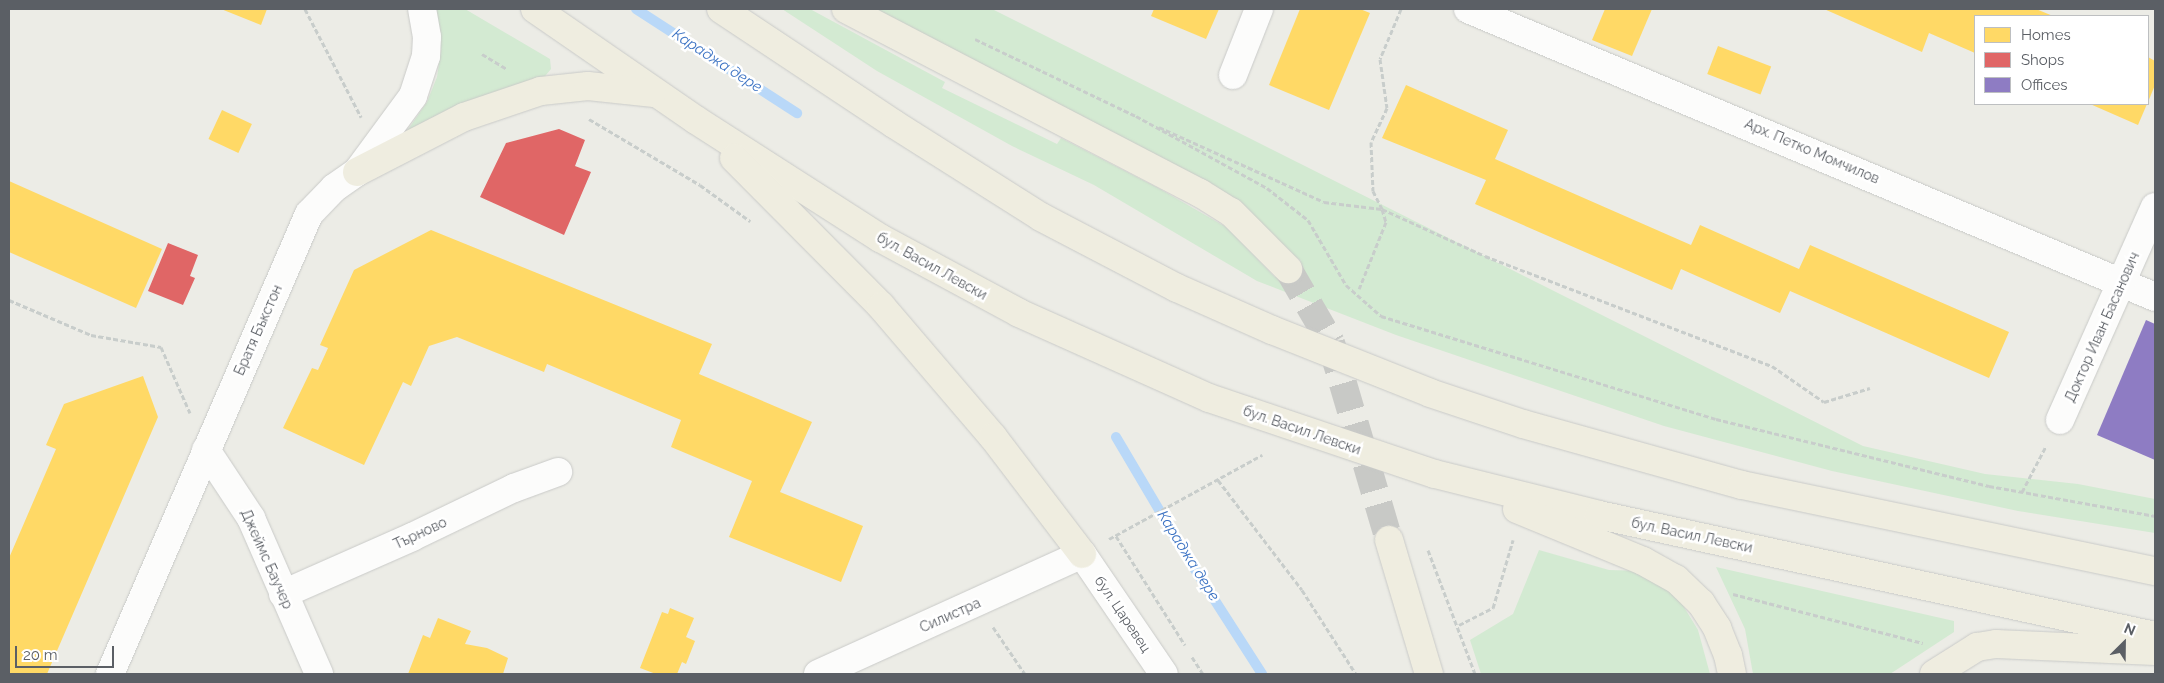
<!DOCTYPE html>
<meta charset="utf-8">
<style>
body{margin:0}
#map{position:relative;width:2164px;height:683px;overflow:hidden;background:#ecece6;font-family:Raleway,sans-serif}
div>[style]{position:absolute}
.green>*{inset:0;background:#d3ead2}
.homes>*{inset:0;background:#ffd966;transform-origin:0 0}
.shops>*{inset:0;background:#e06666}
.offices>*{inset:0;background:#8e7cc3}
.stream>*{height:10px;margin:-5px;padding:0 5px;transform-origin:5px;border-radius:5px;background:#b9d8f8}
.highway-tunnel>*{height:28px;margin-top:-14px;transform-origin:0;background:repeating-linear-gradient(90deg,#c8c9c6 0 28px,transparent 0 42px)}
.path>*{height:3px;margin-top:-1.5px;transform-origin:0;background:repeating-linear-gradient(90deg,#c8cdcb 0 5px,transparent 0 7.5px)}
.roads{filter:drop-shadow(0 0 1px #c9cac8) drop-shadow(0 0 1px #c9cac8)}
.minor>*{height:28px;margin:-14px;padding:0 14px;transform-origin:14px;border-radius:14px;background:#fcfcfb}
.highway>*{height:28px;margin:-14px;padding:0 14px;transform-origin:14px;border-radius:14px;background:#efede0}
span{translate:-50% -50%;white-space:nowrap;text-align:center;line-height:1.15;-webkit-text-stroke:5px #fff;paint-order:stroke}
.street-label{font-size:14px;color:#5b5f65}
.water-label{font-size:15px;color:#3b72c3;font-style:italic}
.frame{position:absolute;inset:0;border:10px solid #5b5f65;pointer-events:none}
.legend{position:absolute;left:1974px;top:15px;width:175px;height:90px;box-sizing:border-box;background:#fff;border:1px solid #bdbfc1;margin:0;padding:6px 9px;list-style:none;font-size:15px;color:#5b5f65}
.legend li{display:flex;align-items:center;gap:10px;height:25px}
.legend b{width:25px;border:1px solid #bdbfc1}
.north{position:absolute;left:2099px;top:618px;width:50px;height:50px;-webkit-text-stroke:4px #fff;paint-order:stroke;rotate:23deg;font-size:14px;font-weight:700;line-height:20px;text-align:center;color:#5b5f65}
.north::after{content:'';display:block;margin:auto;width:18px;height:22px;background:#5b5f65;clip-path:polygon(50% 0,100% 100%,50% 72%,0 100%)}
.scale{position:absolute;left:15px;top:646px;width:99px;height:22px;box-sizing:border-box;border:2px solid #5b5f65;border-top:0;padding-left:6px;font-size:15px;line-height:18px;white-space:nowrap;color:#5b5f65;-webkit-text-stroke:4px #fff;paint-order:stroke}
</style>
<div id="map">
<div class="green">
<div style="clip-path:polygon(434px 9px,465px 9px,550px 59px,551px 69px,541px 81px,398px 144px,427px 102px,437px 77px,441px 50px)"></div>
<div style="clip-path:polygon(782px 9px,810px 9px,945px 82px,942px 88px,1057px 144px,1061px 138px,1160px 189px,1226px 227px,1275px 277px,1301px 261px,1177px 167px,871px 9px,992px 9px,1863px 446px,1985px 474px,2078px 484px,2155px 499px,2155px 533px,2018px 511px,1832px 471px,1664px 426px,1396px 335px,1257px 281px,1094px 185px,1012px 146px,877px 71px)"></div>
<div style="clip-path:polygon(1539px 550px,1609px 570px,1644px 571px,1676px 594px,1698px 630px,1710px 674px,1481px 674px,1470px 640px,1513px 614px)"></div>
<div style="clip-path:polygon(1716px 567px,1954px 621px,1954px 632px,1890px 674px,1753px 674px,1745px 629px)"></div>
</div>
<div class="homes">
<div style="clip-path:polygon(221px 9px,267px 9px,261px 25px)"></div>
<div style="clip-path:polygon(1154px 9px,1219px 9px,1206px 39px,1151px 16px)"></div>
<div style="clip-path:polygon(1300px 9px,1360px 9px,1370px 13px,1329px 110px,1269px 85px)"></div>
<div style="clip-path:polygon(1605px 9px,1652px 9px,1632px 56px,1592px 40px)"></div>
<div style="clip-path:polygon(1824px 9px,2036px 9px,2053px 16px,1975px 16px,1975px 53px,1929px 33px,1922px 52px)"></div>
<div style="left:1718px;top:46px;width:57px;height:30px;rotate:21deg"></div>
<div style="clip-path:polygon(2148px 57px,2155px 61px,2155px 85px,2148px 102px)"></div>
<div style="clip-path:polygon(1406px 85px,1508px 130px,1495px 159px,1691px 245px,1700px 225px,1799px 269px,1810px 245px,2009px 332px,1989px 378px,1790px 291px,1780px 313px,1681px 269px,1672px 290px,1475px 204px,1486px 180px,1382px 138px)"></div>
<div style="clip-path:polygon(2090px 104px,2147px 104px,2138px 125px)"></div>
<div style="left:222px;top:110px;width:33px;height:32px;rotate:25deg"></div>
<div style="clip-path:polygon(9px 181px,162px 249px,136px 308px,9px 252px)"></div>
<div style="clip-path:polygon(431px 230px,712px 344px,699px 374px,812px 422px,780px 492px,863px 526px,841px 582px,729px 537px,752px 481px,671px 447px,681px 420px,547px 364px,544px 372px,457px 337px,429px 346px,411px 386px,403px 382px,364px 465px,283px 428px,312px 368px,318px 370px,328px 348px,320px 345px,354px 270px)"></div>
<div style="clip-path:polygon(143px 376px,158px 417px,47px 674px,9px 674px,9px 558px,56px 449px,46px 445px,64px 404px)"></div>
<div style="clip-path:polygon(670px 608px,694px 618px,686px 637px,695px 641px,686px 664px,682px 662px,677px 674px,656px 674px,640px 668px,662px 612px,668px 614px)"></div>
<div style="clip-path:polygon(438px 618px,471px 631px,465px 644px,487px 648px,508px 658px,503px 674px,408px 674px,423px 635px,430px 638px)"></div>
</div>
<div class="shops">
<div style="clip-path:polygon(559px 129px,585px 140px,575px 166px,591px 172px,564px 235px,480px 197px,506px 143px)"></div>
<div style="clip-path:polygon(168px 243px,198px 255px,190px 276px,195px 278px,183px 305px,148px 291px)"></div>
</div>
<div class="offices">
<div style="clip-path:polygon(2146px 320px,2155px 324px,2155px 460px,2097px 435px)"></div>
</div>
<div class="stream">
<div style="left:636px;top:9px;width:192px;rotate:32.9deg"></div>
<div style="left:1116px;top:437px;width:139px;rotate:59.4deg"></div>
<div style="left:1187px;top:557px;width:139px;rotate:57.3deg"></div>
</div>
<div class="highway-tunnel">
<div style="left:1288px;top:269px;width:86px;rotate:59.8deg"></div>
<div style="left:1331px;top:343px;width:205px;rotate:73.6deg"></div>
</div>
<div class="path">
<div style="left:305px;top:9px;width:122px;rotate:62.6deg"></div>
<div style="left:1401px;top:9px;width:54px;rotate:112.8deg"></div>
<div style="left:1380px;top:59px;width:49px;rotate:81.9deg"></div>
<div style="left:1387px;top:108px;width:38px;rotate:115deg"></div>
<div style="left:1371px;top:142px;width:49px;rotate:87.7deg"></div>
<div style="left:1373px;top:191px;width:20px;rotate:63deg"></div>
<div style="left:1382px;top:209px;width:113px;rotate:24.5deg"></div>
<div style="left:1485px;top:256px;width:307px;rotate:21deg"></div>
<div style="left:1772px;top:366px;width:63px;rotate:34.7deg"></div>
<div style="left:1824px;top:402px;width:48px;rotate:-16.9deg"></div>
<div style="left:975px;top:39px;width:178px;rotate:25.6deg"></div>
<div style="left:1136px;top:116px;width:149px;rotate:28.8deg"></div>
<div style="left:1267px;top:188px;width:52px;rotate:38deg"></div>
<div style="left:1308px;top:220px;width:75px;rotate:59.7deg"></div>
<div style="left:1346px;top:285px;width:47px;rotate:41.5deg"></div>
<div style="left:1381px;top:316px;width:350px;rotate:17.1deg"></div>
<div style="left:1716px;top:419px;width:281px;rotate:13.8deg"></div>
<div style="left:1989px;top:486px;width:169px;rotate:10.2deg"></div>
<div style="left:482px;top:54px;width:29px;rotate:31deg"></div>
<div style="left:589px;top:119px;width:129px;rotate:30.7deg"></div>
<div style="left:700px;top:185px;width:62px;rotate:35.8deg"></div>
<div style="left:1159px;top:127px;width:181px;rotate:24.4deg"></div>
<div style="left:1324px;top:202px;width:58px;rotate:6.9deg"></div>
<div style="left:1382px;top:209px;width:14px;rotate:73deg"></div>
<div style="left:1386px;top:222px;width:72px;rotate:111.9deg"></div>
<div style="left:9px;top:300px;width:89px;rotate:23.1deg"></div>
<div style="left:91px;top:335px;width:71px;rotate:9.7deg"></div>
<div style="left:161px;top:347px;width:72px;rotate:66.3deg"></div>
<div style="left:1218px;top:480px;width:138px;rotate:52.6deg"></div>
<div style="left:1302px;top:590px;width:100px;rotate:57.3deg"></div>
<div style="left:2022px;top:492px;width:52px;rotate:-62.4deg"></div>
<div style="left:1116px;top:536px;width:129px;rotate:57.7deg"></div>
<div style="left:1109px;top:539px;width:175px;rotate:-28.8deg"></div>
<div style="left:1428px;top:550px;width:133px;rotate:69.2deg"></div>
<div style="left:1733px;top:594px;width:196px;rotate:14.5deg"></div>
<div style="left:1459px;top:625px;width:38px;rotate:-27deg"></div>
<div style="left:1493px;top:608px;width:71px;rotate:-73.6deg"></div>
<div style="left:993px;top:627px;width:57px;rotate:55.8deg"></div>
<div style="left:1192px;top:657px;width:20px;rotate:57deg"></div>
</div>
<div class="roads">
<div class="minor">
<div style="left:1468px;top:9px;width:745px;rotate:22.74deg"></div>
<div style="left:1233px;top:75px;width:71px;rotate:-68.5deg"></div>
<div style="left:2060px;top:420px;width:233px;rotate:-66deg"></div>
<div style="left:206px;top:450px;width:82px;rotate:56.5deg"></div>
<div style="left:251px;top:518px;width:170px;rotate:66.4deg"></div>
<div style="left:283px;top:594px;width:141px;rotate:-23.8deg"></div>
<div style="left:412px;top:537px;width:113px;rotate:-25.7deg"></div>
<div style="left:514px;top:488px;width:47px;rotate:-20deg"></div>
<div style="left:110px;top:674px;width:501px;rotate:-66.61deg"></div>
<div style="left:309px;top:214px;width:36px;rotate:-46deg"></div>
<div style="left:334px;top:188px;width:28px;rotate:-35deg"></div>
<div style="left:357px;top:172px;width:94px;rotate:-53.6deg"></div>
<div style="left:413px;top:96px;width:42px;rotate:-72deg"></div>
<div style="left:426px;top:56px;width:19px;rotate:-87deg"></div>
<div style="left:427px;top:37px;width:28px;rotate:-100deg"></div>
<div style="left:818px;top:674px;width:290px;rotate:-24.4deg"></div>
<div style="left:1082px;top:554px;width:145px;rotate:55.7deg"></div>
</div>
<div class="highway">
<div style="left:535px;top:9px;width:196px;rotate:34.6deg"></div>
<div style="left:696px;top:120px;width:219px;rotate:32.7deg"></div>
<div style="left:880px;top:238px;width:158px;rotate:28.3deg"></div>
<div style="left:1019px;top:313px;width:208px;rotate:24.1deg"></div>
<div style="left:1209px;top:398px;width:238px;rotate:18.6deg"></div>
<div style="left:1435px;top:474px;width:169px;rotate:14deg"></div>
<div style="left:1599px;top:515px;width:569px;rotate:12.28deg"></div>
<div style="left:721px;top:9px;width:208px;rotate:33.6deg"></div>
<div style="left:894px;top:124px;width:174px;rotate:32.3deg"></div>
<div style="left:1041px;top:217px;width:153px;rotate:27.6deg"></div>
<div style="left:1177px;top:288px;width:104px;rotate:23.9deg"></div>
<div style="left:1272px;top:330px;width:170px;rotate:21.7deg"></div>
<div style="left:1430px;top:393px;width:98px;rotate:18.4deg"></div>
<div style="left:1523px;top:424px;width:227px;rotate:15.6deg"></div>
<div style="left:1742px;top:485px;width:422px;rotate:11.8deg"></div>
<div style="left:846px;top:9px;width:399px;rotate:27.5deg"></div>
<div style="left:1200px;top:193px;width:36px;rotate:32deg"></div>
<div style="left:1231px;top:212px;width:81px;rotate:45deg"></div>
<div style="left:734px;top:158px;width:209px;rotate:45.2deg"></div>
<div style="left:881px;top:306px;width:172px;rotate:49.5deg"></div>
<div style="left:993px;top:437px;width:147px;rotate:52.7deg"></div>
<div style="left:357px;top:172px;width:120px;rotate:-27.2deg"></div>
<div style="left:464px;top:117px;width:81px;rotate:-18.7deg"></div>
<div style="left:541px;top:91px;width:47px;rotate:-6.1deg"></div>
<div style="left:588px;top:86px;width:64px;rotate:6.2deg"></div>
<div style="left:1517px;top:509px;width:136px;rotate:22.4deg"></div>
<div style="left:1643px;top:561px;width:38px;rotate:29deg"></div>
<div style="left:1676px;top:579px;width:35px;rotate:44deg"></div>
<div style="left:1701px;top:603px;width:30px;rotate:57deg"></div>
<div style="left:1717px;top:628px;width:29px;rotate:68deg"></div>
<div style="left:1728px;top:655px;width:19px;rotate:78deg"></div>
<div style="left:1389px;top:540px;width:140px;rotate:73.4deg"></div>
<div style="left:1934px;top:674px;width:51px;rotate:-32.1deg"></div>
<div style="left:1977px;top:647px;width:19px;rotate:-9deg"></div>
<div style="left:1996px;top:644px;width:159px;rotate:2.5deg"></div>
</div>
</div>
<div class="street-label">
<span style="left:1812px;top:151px;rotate:23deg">Арх. Петко Момчилов</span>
<span style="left:932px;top:266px;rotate:29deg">бул. Васил Левски</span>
<span style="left:2102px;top:327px;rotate:-66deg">Доктор Иван Басанович</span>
<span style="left:258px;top:330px;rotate:-66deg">Братя Бъкстон</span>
<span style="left:1302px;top:430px;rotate:19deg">бул. Васил Левски</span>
<span style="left:420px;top:533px;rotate:-25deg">Търново</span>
<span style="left:1692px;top:535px;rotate:12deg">бул. Васил Левски</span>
<span style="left:267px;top:559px;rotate:66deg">Джеймс Баучер</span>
<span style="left:1123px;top:614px;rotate:56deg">бул. Царевец</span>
<span style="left:950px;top:615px;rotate:-24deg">Силистра</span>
</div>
<div class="water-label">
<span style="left:717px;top:61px;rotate:33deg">Караджа дере</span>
<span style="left:1188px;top:556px;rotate:58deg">Караджа дере</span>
</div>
<div class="frame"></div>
<ul class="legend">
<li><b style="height:14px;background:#ffd966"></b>Homes</li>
<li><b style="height:14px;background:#e06666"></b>Shops</li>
<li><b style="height:14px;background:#8e7cc3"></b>Offices</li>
</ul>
<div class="north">N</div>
<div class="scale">20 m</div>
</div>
